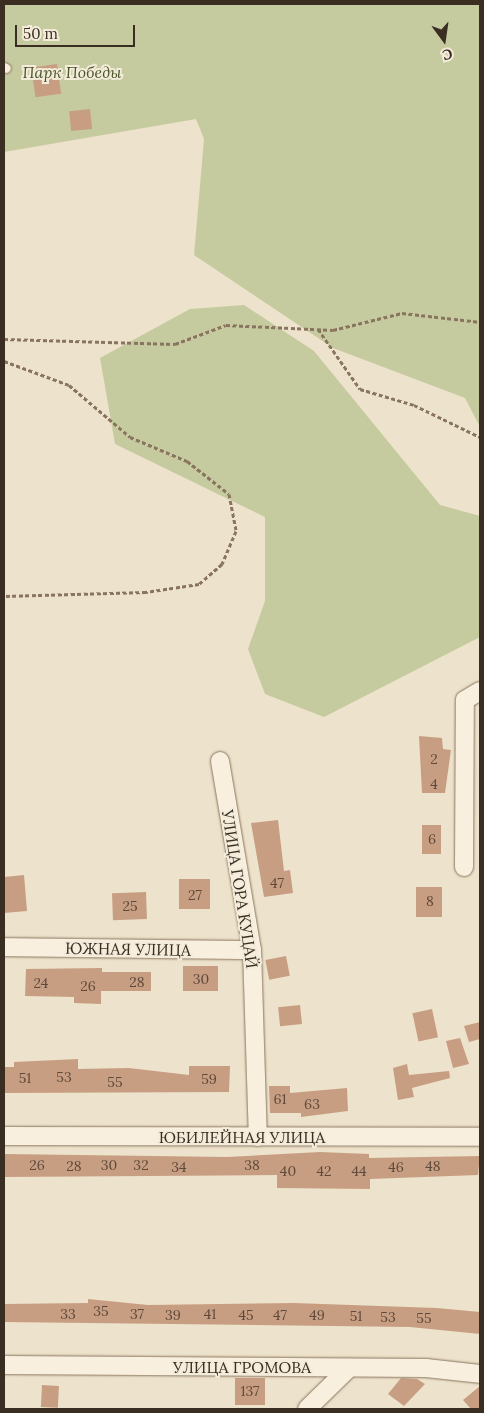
<!DOCTYPE html>
<meta charset="utf-8">
<style>
body{margin:0}
#map{position:relative;width:484px;height:1413px;overflow:hidden;background:#ede2cb;font-family:Lora,serif}
div>[style]{position:absolute}
.green>*{inset:0;background:#c6cb9f}
.building>*{inset:0;background:#c89e83;transform-origin:0 0}
.path>*{height:3px;margin-top:-1.5px;transform-origin:0;background:repeating-linear-gradient(90deg,#89755f 0 4px,transparent 0 6.5px)}
.roads{filter:drop-shadow(0 0 1px #89755f) drop-shadow(0 0 1px #89755f)}
.service>*{height:9px;margin:-4.5px;padding:0 4.5px;transform-origin:4.5px;border-radius:4.5px;background:#f8efde}
.minor>*{height:18px;margin:-9px;padding:0 9px;transform-origin:9px;border-radius:9px;background:#f8efde}
span{translate:-50% -50%;white-space:nowrap;text-align:center;line-height:1.15;-webkit-text-stroke:4px #f4ecda;paint-order:stroke}
.number-label{font-size:14px;color:#5e493a}
.number-label span{-webkit-text-stroke-width:0}
.park-label{font-size:16px;color:#4b552a;font-style:italic}
.street-label{font-size:16px;color:#3a2d22}
.frame{position:absolute;inset:0;border:5px solid #3a2d22;pointer-events:none}
.north{position:absolute;left:419px;top:15px;width:50px;height:50px;-webkit-text-stroke:4px #f4ecda;paint-order:stroke;rotate:166deg;font-size:14px;font-weight:700;line-height:20px;text-align:center;color:#3a2d22}
.north::after{content:'';display:block;margin:auto;width:18px;height:22px;background:#3a2d22;clip-path:polygon(50% 0,100% 100%,50% 72%,0 100%)}
.scale{position:absolute;left:15px;top:25px;width:120px;height:22px;box-sizing:border-box;border:2px solid #3a2d22;border-top:0;padding-left:6px;font-size:15px;line-height:18px;white-space:nowrap;color:#3a2d22;-webkit-text-stroke:4px #f4ecda;paint-order:stroke}
</style>
<div id="map">
<div class="green">
<div style="clip-path:polygon(4px 4px,480px 4px,480px 427px,465px 398px,333px 348px,194px 255px,204px 139px,196px 119px,4px 152px)"></div>
<div style="clip-path:polygon(244px 305px,314px 351px,440px 505px,480px 516px,480px 637px,324px 717px,265px 694px,248px 649px,265px 601px,265px 517px,115px 444px,100px 358px,190px 309px)"></div>
</div>
<div class="building">
<div style="left:57px;top:64px;width:30px;height:26px;rotate:82deg"></div>
<div style="left:90px;top:109px;width:20px;height:21px;rotate:84deg"></div>
<div style="clip-path:polygon(419px 736px,442px 738px,443px 749px,451px 750px,445px 793px,422px 793px)"></div>
<div style="clip-path:polygon(278px 820px,284px 871px,290px 870px,293px 893px,264px 897px,251px 823px)"></div>
<div style="left:422px;top:825px;width:19px;height:29px"></div>
<div style="clip-path:polygon(24px 875px,27px 911px,4px 913px,4px 877px)"></div>
<div style="left:210px;top:879px;width:30px;height:31px;rotate:90deg"></div>
<div style="left:416px;top:887px;width:26px;height:30px"></div>
<div style="left:146px;top:892px;width:27px;height:34px;rotate:88deg"></div>
<div style="left:286px;top:956px;width:20px;height:21px;rotate:79deg"></div>
<div style="left:218px;top:966px;width:25px;height:35px;rotate:90deg"></div>
<div style="clip-path:polygon(102px 968px,102px 972px,151px 972px,151px 991px,101px 991px,101px 1004px,74px 1003px,74px 997px,25px 996px,26px 969px)"></div>
<div style="left:300px;top:1005px;width:19px;height:22px;rotate:84deg"></div>
<div style="left:432px;top:1009px;width:29px;height:20px;rotate:78deg"></div>
<div style="clip-path:polygon(480px 1022px,480px 1039px,469px 1042px,464px 1026px)"></div>
<div style="clip-path:polygon(460px 1038px,469px 1064px,453px 1068px,446px 1041px)"></div>
<div style="clip-path:polygon(78px 1059px,78px 1069px,129px 1068px,189px 1075px,189px 1066px,230px 1066px,229px 1092px,4px 1093px,4px 1067px,14px 1067px,14px 1062px)"></div>
<div style="clip-path:polygon(407px 1064px,409px 1075px,449px 1071px,450px 1078px,412px 1088px,414px 1097px,398px 1100px,393px 1068px)"></div>
<div style="clip-path:polygon(269px 1086px,290px 1086px,290px 1093px,347px 1088px,348px 1111px,301px 1117px,301px 1113px,270px 1113px)"></div>
<div style="clip-path:polygon(320px 1152px,369px 1154px,369px 1158px,480px 1156px,478px 1175px,370px 1179px,370px 1189px,277px 1188px,277px 1175px,4px 1177px,4px 1154px,227px 1157px)"></div>
<div style="clip-path:polygon(88px 1299px,148px 1305px,294px 1303px,437px 1308px,480px 1312px,480px 1334px,410px 1327px,4px 1322px,4px 1304px,88px 1303px)"></div>
<div style="left:235px;top:1378px;width:30px;height:27px"></div>
<div style="clip-path:polygon(401px 1378px,417px 1379px,425px 1384px,404px 1406px,388px 1394px)"></div>
<div style="left:42px;top:1385px;width:17px;height:22px;rotate:3deg"></div>
<div style="clip-path:polygon(480px 1386px,480px 1409px,471px 1409px,463px 1400px)"></div>
</div>
<div class="path">
<div style="left:318px;top:329px;width:73px;rotate:55deg"></div>
<div style="left:360px;top:389px;width:56px;rotate:16.5deg"></div>
<div style="left:414px;top:405px;width:73px;rotate:25.9deg"></div>
<div style="left:4px;top:339px;width:171px;rotate:1.7deg"></div>
<div style="left:175px;top:344px;width:54px;rotate:-20.4deg"></div>
<div style="left:226px;top:325px;width:107px;rotate:2.7deg"></div>
<div style="left:333px;top:330px;width:71px;rotate:-13.8deg"></div>
<div style="left:402px;top:313px;width:79px;rotate:6.6deg"></div>
<div style="left:4px;top:361px;width:69px;rotate:20.3deg"></div>
<div style="left:69px;top:385px;width:80px;rotate:40.4deg"></div>
<div style="left:130px;top:437px;width:62px;rotate:22.8deg"></div>
<div style="left:187px;top:461px;width:53px;rotate:38.2deg"></div>
<div style="left:229px;top:494px;width:38px;rotate:79deg"></div>
<div style="left:236px;top:531px;width:36px;rotate:113deg"></div>
<div style="left:222px;top:564px;width:30px;rotate:139deg"></div>
<div style="left:199px;top:584px;width:54px;rotate:171.4deg"></div>
<div style="left:146px;top:592px;width:142px;rotate:178.4deg"></div>
</div>
<div class="roads">
<div class="service">
<div style="left:4px;top:67px;width:2px;rotate:27deg"></div>
</div>
<div class="minor">
<div style="left:220px;top:761px;width:192px;rotate:80.4deg"></div>
<div style="left:252px;top:950px;width:187px;rotate:88.2deg"></div>
<div style="left:464px;top:867px;width:167px;rotate:-89.7deg"></div>
<div style="left:465px;top:700px;width:17px;rotate:-31deg"></div>
<div style="left:4px;top:947px;width:248px;rotate:0.7deg"></div>
<div style="left:4px;top:1136px;width:476px;rotate:0.1deg"></div>
<div style="left:4px;top:1365px;width:422px;rotate:0.4deg"></div>
<div style="left:426px;top:1368px;width:54px;rotate:6.3deg"></div>
<div style="left:307px;top:1409px;width:59px;rotate:-44.3deg"></div>
</div>
</div>
<div class="number-label">
<span style="left:434px;top:759px">2</span>
<span style="left:434px;top:784px">4</span>
<span style="left:432px;top:839px">6</span>
<span style="left:277px;top:883px">47</span>
<span style="left:195px;top:895px">27</span>
<span style="left:430px;top:901px">8</span>
<span style="left:130px;top:906px">25</span>
<span style="left:201px;top:979px">30</span>
<span style="left:137px;top:982px">28</span>
<span style="left:41px;top:983px">24</span>
<span style="left:88px;top:986px">26</span>
<span style="left:64px;top:1077px">53</span>
<span style="left:25px;top:1078px">51</span>
<span style="left:209px;top:1079px">59</span>
<span style="left:115px;top:1082px">55</span>
<span style="left:280px;top:1099px">61</span>
<span style="left:312px;top:1104px">63</span>
<span style="left:37px;top:1165px">26</span>
<span style="left:109px;top:1165px">30</span>
<span style="left:141px;top:1165px">32</span>
<span style="left:252px;top:1165px">38</span>
<span style="left:74px;top:1166px">28</span>
<span style="left:433px;top:1166px">48</span>
<span style="left:179px;top:1167px">34</span>
<span style="left:396px;top:1167px">46</span>
<span style="left:288px;top:1171px">40</span>
<span style="left:324px;top:1171px">42</span>
<span style="left:359px;top:1171px">44</span>
<span style="left:101px;top:1311px">35</span>
<span style="left:68px;top:1314px">33</span>
<span style="left:137px;top:1314px">37</span>
<span style="left:210px;top:1314px">41</span>
<span style="left:173px;top:1315px">39</span>
<span style="left:246px;top:1315px">45</span>
<span style="left:280px;top:1315px">47</span>
<span style="left:317px;top:1315px">49</span>
<span style="left:356px;top:1316px">51</span>
<span style="left:388px;top:1317px">53</span>
<span style="left:424px;top:1318px">55</span>
<span style="left:250px;top:1391px">137</span>
</div>
<div class="park-label">
<span style="left:72px;top:72px">Парк Победы</span>
</div>
<div class="street-label">
<span style="left:240px;top:889px;rotate:81deg">УЛИЦА ГОРА КУЦАЙ</span>
<span style="left:128px;top:949px;rotate:1deg">ЮЖНАЯ УЛИЦА</span>
<span style="left:242px;top:1137px">ЮБИЛЕЙНАЯ УЛИЦА</span>
<span style="left:242px;top:1367px">УЛИЦА ГРОМОВА</span>
</div>
<div class="frame"></div>
<div class="north">С</div>
<div class="scale">50 m</div>
</div>
